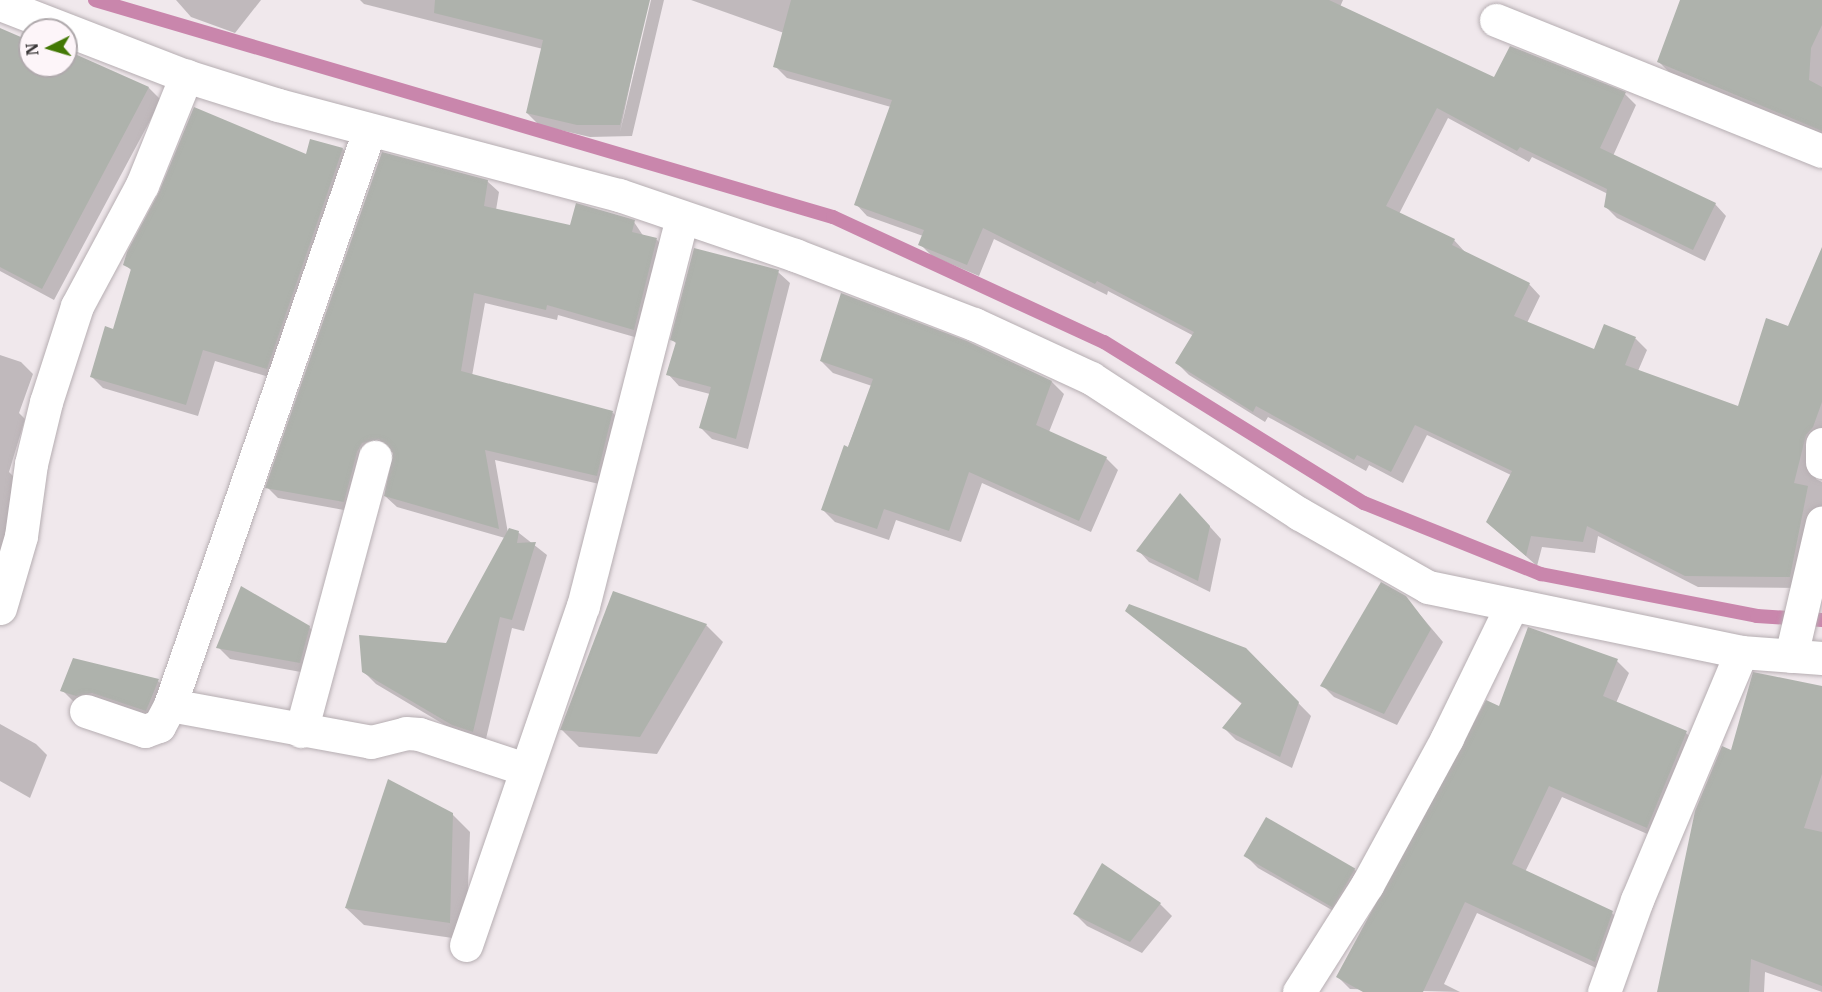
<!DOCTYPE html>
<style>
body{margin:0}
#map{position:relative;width:1822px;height:992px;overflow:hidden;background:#f0e8ec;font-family:"IBM Plex Serif",serif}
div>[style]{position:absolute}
.shadow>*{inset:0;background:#0003}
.stream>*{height:14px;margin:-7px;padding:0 7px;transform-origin:7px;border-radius:7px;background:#c986ac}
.building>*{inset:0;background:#aeb2ac;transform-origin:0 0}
.roads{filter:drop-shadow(0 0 2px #b6aeb2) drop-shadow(0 0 2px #b6aeb2)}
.minor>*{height:33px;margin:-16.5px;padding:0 16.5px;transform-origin:16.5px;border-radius:16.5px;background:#fff}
span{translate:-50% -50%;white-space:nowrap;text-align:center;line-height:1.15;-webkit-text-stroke:4.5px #fdf5f9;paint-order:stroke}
.north{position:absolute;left:18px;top:18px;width:60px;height:60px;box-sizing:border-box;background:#fdf5f9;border:2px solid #afa9ac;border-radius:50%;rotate:265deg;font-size:16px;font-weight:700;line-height:24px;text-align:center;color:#3a3738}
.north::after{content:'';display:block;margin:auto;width:21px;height:27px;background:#437805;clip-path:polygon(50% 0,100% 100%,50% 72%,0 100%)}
</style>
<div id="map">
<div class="shadow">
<div style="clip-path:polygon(176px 0,261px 0,235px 33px,191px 17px)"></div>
<div style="clip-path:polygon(360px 0,648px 0,620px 132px,651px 0,664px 0,632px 136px,590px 137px,539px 125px,527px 113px,543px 49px,364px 4px)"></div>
<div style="clip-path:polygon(691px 0,1343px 0,1340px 7px,1494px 79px,1625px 94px,1636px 105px,1613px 156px,1715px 204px,1726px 216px,1705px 261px,1617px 218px,1606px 207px,1608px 194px,1532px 157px,1529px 162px,1448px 118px,1399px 214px,1454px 240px,1465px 252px,1529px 284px,1540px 296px,1527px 323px,1594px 351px,1605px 326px,1636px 339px,1647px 350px,1638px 371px,1739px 408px,1789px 328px,1822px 251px,1822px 443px,1814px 455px,1816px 479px,1822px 482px,1822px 520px,1801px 588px,1698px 587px,1598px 536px,1595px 553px,1542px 547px,1537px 566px,1487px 522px,1511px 475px,1427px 435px,1403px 483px,1369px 465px,1366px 471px,1268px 417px,1265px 422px,1189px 375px,1177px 363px,1194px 336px,1108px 291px,1107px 295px,994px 239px,979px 276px,932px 256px,920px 244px,923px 236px,867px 216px,856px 204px,891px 107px,787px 78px,775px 66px,784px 33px)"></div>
<div style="clip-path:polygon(1682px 0,1822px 0,1822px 136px,1671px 74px,1659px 62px)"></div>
<div style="clip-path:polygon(0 29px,30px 42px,30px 66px,66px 66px,66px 52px,149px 88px,161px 100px,54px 300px,0 271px)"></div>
<div style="clip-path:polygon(343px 149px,355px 161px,279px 380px,215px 361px,198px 416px,103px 388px,91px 376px,114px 331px,132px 271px,125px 264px,307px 156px)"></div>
<div style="clip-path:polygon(487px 181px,499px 192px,496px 210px,571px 227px,634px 222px,644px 237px,657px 240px,668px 251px,645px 340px,558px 315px,557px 320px,485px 303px,472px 376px,613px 413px,624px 424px,608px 486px,495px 460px,508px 533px,519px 533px,547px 555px,524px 631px,512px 628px,485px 743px,465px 737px,376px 684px,363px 671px,447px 644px,505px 538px,397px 507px,385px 496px,395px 453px,382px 449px,355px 512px,278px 498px,267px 487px)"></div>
<div style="clip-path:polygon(778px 272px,790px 283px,748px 449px,712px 439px,701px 428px,710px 394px,679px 386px,668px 374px,677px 344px,672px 340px)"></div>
<div style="clip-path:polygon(0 355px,21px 362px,33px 374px,19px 413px,25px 419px,9px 472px,22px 485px,0 567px)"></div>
<div style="clip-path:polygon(821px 361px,1052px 382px,1064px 394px,1049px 432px,1106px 458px,1118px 470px,1091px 532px,982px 483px,961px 542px,896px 520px,889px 540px,835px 522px,823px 510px,872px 386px,833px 373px)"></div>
<div style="clip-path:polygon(1192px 507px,1221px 539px,1210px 592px,1149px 562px,1138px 550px)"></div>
<div style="clip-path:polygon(1405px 597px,1443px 642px,1397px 725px,1334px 697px,1322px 685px)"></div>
<div style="clip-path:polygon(1127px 611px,1258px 662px,1311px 716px,1292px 768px,1236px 740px,1224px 728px,1242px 704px)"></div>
<div style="clip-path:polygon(706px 625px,723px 642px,657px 754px,579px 747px,562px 730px)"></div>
<div style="clip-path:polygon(309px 627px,321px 639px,312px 674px,230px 659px,218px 647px)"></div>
<div style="clip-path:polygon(1617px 661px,1629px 673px,1616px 703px,1686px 733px,1699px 745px,1659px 839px,1562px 797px,1525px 872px,1612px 913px,1624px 925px,1607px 973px,1477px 913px,1444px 984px,1460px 992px,1350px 989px,1338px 977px,1500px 708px)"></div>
<div style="clip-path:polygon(158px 681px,170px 693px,157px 722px,74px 702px,62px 690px)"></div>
<div style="clip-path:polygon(1822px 688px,1822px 992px,1765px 972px,1764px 992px,1664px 992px,1732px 752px)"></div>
<div style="clip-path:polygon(0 724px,36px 744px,47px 755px,30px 798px,0 781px)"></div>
<div style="clip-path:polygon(452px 814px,470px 832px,466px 940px,364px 925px,346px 908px)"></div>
<div style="clip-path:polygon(1246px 856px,1354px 869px,1366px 881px,1344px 917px,1258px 868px)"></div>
<div style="clip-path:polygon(1160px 904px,1172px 916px,1142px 953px,1087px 926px,1075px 914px)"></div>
</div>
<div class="stream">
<div style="left:95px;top:0;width:769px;rotate:16.39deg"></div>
<div style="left:833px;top:217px;width:298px;rotate:24.8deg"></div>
<div style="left:1104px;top:342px;width:306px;rotate:31.8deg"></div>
<div style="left:1364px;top:503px;width:191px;rotate:21.9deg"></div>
<div style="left:1541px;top:574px;width:220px;rotate:11deg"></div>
<div style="left:1757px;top:616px;width:65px;rotate:3.5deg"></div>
</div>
<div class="building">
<div style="clip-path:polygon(435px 0,650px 0,620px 125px,577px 125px,526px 113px,543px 40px,434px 13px)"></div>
<div style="clip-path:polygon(791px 0,1329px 0,1494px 77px,1510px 46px,1626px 92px,1600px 148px,1716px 203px,1693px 250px,1604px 207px,1607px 189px,1520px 147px,1517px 151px,1437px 108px,1386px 206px,1455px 239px,1452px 245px,1530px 283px,1514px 316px,1594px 349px,1604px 324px,1636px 337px,1625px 365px,1738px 406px,1766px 318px,1788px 326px,1822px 247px,1822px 402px,1813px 427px,1806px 435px,1794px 483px,1808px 486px,1790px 577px,1685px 576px,1587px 526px,1583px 542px,1531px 536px,1526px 556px,1486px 522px,1512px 471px,1415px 425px,1391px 472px,1357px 455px,1354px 460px,1256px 406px,1253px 412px,1175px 363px,1194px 332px,1097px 281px,1095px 284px,983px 228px,967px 265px,918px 245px,924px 230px,854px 205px,892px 100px,773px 67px)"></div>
<div style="clip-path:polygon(1680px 0,1822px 0,1822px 25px,1811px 48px,1809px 80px,1822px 87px,1822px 131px,1657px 62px)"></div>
<div style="clip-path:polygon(0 28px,30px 41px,30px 66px,66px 66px,66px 50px,149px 87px,42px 289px,0 267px)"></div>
<div style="clip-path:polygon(194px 107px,306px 154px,310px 139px,343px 148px,267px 369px,203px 350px,186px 405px,90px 377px,105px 326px,113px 329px,131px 269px,123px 265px,127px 252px,159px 192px)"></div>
<div style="clip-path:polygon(382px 152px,488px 180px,484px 206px,570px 225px,576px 203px,635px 220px,632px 232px,657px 238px,634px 330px,547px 305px,546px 310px,474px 293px,461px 371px,613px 411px,597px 476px,485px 450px,499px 529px,384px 496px,393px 453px,379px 439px,362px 443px,357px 452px,344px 502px,265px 488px)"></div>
<div style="clip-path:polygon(694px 248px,779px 270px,736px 439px,699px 428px,711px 387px,666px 375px,676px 342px,670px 340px)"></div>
<div style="clip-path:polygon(841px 293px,967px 341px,1052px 381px,1036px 425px,1107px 457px,1079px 521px,969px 472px,949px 531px,884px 509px,877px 529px,821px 510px,844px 445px,848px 447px,873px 379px,820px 361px)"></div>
<div style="clip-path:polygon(1180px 493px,1210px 526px,1198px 581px,1136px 551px)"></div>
<div style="clip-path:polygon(509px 528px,519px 531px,517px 543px,536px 542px,512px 620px,500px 617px,473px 732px,452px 725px,362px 672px,359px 635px,446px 643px)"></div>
<div style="clip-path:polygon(1381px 582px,1406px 596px,1431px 629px,1384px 714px,1320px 686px)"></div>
<div style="clip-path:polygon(241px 586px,310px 626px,300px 663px,216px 648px)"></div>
<div style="clip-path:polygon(613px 591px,707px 624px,640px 737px,560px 730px)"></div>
<div style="clip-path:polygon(1129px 604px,1246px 648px,1299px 702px,1280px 757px,1222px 728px,1242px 703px,1125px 611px)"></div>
<div style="clip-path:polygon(1528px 627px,1618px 659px,1603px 696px,1687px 731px,1647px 828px,1549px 786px,1512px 864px,1613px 911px,1595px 962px,1465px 902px,1423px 992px,1363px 992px,1336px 977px,1486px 700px,1499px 706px)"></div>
<div style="clip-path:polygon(73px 658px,159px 679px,146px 711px,92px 693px,76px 696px,60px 691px)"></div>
<div style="clip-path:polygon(1753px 672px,1822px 686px,1822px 774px,1804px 828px,1822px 832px,1822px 986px,1751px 959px,1749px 992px,1657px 992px,1695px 811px,1722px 746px,1731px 750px)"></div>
<div style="clip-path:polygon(388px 779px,453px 813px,450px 923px,345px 908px)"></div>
<div style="left:1266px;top:817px;width:103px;height:45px;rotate:30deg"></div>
<div style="clip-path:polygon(1102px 863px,1161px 903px,1130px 942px,1073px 914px)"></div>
</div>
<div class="roads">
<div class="minor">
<div style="left:0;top:4px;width:199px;rotate:21.2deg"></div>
<div style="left:186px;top:76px;width:96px;rotate:17.5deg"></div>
<div style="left:278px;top:105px;width:353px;rotate:14.8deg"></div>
<div style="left:619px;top:195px;width:186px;rotate:18.8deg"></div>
<div style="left:795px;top:255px;width:192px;rotate:21.1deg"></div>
<div style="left:974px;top:324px;width:129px;rotate:24.8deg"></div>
<div style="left:1091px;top:378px;width:249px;rotate:33.1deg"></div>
<div style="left:1300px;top:514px;width:147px;rotate:29.7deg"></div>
<div style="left:1428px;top:587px;width:320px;rotate:11.7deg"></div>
<div style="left:1741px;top:652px;width:81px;rotate:4.2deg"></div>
<div style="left:1496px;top:20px;width:351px;rotate:21.9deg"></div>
<div style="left:1822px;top:444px;width:18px;rotate:90deg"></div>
<div style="left:0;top:608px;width:75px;rotate:-73.7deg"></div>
<div style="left:21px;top:536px;width:73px;rotate:-82.1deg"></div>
<div style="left:31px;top:464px;width:64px;rotate:-76.4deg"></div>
<div style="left:46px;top:402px;width:101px;rotate:-72.1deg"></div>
<div style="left:77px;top:306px;width:137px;rotate:-61.8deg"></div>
<div style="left:142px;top:185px;width:118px;rotate:-68deg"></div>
<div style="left:1791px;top:656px;width:137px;rotate:-76.9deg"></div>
<div style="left:170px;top:705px;width:608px;rotate:-70.88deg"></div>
<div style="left:86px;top:711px;width:62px;rotate:18.7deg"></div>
<div style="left:145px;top:731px;width:15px;rotate:-20deg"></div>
<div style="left:159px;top:726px;width:24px;rotate:-62deg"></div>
<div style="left:170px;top:705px;width:204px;rotate:10.4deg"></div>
<div style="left:371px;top:742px;width:36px;rotate:-14deg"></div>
<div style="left:406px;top:733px;width:13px;rotate:4deg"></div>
<div style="left:419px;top:734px;width:112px;rotate:18.3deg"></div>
<div style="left:301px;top:731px;width:284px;rotate:-74.9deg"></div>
<div style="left:466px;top:945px;width:359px;rotate:-71deg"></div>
<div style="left:583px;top:606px;width:400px;rotate:-75.7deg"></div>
<div style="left:1299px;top:992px;width:127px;rotate:-57.6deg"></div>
<div style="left:1367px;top:885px;width:167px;rotate:-61.4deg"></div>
<div style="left:1447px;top:738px;width:148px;rotate:-64deg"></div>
<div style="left:1604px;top:992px;width:98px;rotate:-70.3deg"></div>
<div style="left:1637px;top:900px;width:269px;rotate:-67.2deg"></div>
</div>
</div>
<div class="north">N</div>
</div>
